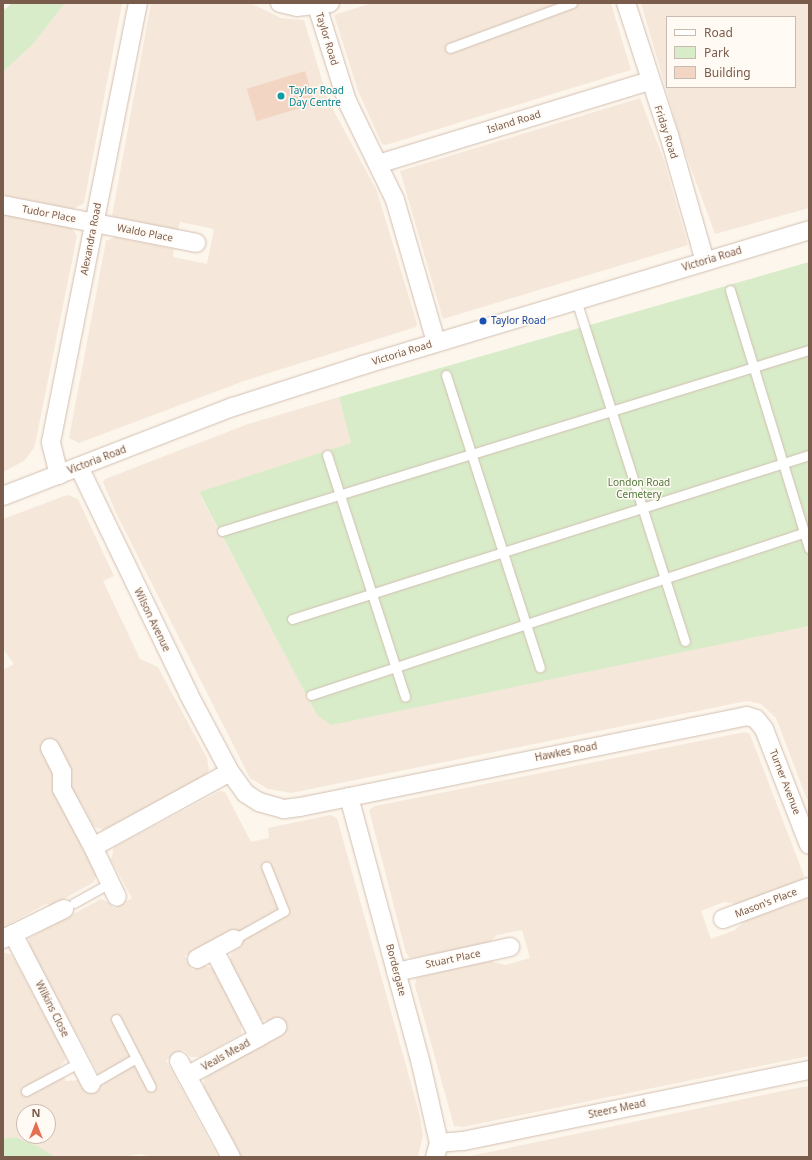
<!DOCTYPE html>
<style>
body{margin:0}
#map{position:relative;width:812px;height:1160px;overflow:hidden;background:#fdf6ec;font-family:"Noto Sans",sans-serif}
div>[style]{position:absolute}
.residential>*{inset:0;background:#f5e8da}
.green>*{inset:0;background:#d8ecc9}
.building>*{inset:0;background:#f3d5c3;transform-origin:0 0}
.roads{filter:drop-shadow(0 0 1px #d1beb0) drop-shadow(0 0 1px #d1beb0)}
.service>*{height:9px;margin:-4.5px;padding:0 4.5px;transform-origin:4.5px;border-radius:4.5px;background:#fff}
.minor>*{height:18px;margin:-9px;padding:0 9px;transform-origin:9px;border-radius:9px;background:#fff}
.dots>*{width:11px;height:11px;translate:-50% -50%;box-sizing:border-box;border:2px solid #fffaf3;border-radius:50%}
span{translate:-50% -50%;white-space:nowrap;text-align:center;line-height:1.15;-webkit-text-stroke:3px #fffaf3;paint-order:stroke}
.street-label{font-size:10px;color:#7a5c4d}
.culture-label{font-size:10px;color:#0d838f}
.left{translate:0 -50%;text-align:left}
.transit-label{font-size:10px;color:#164399}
.park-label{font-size:10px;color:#537a41}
.frame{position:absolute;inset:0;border:4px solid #7a5c4d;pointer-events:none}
.legend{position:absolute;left:666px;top:16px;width:130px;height:72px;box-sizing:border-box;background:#fffaf3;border:1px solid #cabbb1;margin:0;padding:5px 7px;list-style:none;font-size:12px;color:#7a5c4d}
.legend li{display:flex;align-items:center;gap:8px;height:20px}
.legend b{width:20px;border:1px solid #cabbb1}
.north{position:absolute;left:16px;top:1104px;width:40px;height:40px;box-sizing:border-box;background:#fffaf3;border:1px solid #cabbb1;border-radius:50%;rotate:0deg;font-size:11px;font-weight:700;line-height:16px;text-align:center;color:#7a5c4d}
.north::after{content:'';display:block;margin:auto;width:14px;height:18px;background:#e76f51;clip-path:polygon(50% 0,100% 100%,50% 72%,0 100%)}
</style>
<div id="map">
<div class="residential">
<div style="clip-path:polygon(65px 3px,124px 3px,122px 4px,84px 203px,73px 209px,3px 195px,3px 72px,33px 44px)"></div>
<div style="clip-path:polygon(151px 3px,250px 3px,281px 18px,304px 20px,328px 100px,377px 191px,417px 324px,416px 327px,244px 381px,79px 443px,69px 438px,106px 241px,115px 237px,174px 249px,173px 257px,207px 264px,214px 229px,180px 222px,178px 230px,112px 216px)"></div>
<div style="clip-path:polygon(372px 3px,611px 3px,631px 70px,386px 145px,382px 144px,358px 91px,334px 15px)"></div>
<div style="clip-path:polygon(evenodd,641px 3px,809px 3px,809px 208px,715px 234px,682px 144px,641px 3px,667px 17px,795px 17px,795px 87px,667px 87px,667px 17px)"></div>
<div style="clip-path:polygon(640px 98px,664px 160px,688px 245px,443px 319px,400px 171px)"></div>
<div style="clip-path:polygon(3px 214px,71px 227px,77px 236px,36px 440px,34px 448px,24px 461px,3px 472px)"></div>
<div style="clip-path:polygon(339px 397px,352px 443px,199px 493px,317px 714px,809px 626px,809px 805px,776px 718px,761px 704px,747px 701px,291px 793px,268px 789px,250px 778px,116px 513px,103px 482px,105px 479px,248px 424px)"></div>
<div style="clip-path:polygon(67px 495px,78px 499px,114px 576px,103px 581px,140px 659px,158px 667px,207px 758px,209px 770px,207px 774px,104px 830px,94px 827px,81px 803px,64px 812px,97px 872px,94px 882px,50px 907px,48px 903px,3px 927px,3px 670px,14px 664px,3px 649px,3px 519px)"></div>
<div style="clip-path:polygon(745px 732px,750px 734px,804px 876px,800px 881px,737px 904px,724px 902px,701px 911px,711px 939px,735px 930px,746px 920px,809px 898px,809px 1056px,463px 1127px,454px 1126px,415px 986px,416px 978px,489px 961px,505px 965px,530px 958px,522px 930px,497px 935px,487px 944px,410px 958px,406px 953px,369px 810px,375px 806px)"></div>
<div style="clip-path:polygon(evenodd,220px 791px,225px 792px,251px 842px,269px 838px,268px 828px,330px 815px,337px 818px,419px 1112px,423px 1135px,418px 1157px,239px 1157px,204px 1091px,204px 1078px,283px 1031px,276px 1018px,269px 1021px,259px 1020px,230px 962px,231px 953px,242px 946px,234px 930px,185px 956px,192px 970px,202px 965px,213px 968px,242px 1021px,241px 1034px,200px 1057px,191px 1057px,184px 1050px,166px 1060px,218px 1157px,151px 1157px,140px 1154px,123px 1157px,55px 1157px,15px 1137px,3px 1139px,3px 952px,12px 955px,63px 1050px,66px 1060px,59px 1067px,66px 1081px,80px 1080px,87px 1093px,104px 1084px,29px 946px,29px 938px,101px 899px,108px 902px,114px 908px,132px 898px,111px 860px,114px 847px,220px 791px,24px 1112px,48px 1112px,48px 1136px,24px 1136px,24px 1112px)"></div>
<div style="clip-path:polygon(809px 1086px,809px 1157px,465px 1157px,797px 1088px)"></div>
</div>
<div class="green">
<div style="clip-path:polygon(12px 3px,65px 3px,33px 44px,3px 72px,3px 11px)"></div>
<div style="clip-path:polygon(809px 262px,809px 626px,331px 725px,317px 715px,199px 492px,351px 443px,339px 397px)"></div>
<div style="clip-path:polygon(15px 1137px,39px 1147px,55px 1157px,3px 1157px,3px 1139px)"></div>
</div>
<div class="building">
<div style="left:305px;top:71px;width:34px;height:61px;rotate:73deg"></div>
</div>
<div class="roads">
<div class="service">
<div style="left:450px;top:48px;width:130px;rotate:-20.2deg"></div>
<div style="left:730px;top:290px;width:270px;rotate:73deg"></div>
<div style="left:576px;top:300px;width:358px;rotate:72.3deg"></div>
<div style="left:446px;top:375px;width:307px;rotate:72.2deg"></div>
<div style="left:327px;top:455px;width:254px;rotate:72.1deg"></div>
<div style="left:222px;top:531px;width:614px;rotate:-17.14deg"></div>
<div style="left:292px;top:619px;width:542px;rotate:-17.6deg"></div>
<div style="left:311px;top:695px;width:524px;rotate:-18.23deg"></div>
<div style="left:74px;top:903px;width:41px;rotate:-29.1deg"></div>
<div style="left:234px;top:939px;width:57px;rotate:-29.2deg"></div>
<div style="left:284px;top:911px;width:48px;rotate:-111.8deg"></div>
<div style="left:116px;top:1019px;width:76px;rotate:62.8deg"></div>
<div style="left:91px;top:1084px;width:52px;rotate:-30deg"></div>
<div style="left:26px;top:1091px;width:61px;rotate:-28.2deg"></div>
</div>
<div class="minor">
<div style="left:280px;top:3px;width:17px;rotate:13deg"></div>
<div style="left:297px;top:7px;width:33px;rotate:-7deg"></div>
<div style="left:626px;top:3px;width:139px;rotate:72deg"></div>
<div style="left:669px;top:135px;width:131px;rotate:74.1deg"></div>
<div style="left:317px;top:6px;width:100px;rotate:72.5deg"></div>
<div style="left:347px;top:101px;width:110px;rotate:64.1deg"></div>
<div style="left:395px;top:200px;width:148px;rotate:73.9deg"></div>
<div style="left:378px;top:164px;width:283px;rotate:-17deg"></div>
<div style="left:3px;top:205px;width:197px;rotate:11.1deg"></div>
<div style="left:79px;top:467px;width:253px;rotate:64.2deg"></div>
<div style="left:189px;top:695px;width:87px;rotate:62deg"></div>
<div style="left:230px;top:772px;width:26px;rotate:54deg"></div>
<div style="left:245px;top:793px;width:17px;rotate:33deg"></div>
<div style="left:259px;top:802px;width:26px;rotate:16deg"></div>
<div style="left:284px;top:809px;width:16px;rotate:-7deg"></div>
<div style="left:300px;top:807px;width:456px;rotate:-11.5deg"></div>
<div style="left:747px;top:716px;width:9px;rotate:18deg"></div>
<div style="left:756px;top:719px;width:13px;rotate:51deg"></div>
<div style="left:764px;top:729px;width:124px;rotate:68.8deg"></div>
<div style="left:59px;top:475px;width:34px;rotate:-104deg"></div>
<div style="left:51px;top:442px;width:448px;rotate:-78.8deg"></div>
<div style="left:3px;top:496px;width:247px;rotate:-21.2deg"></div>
<div style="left:233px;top:407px;width:137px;rotate:-17.9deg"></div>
<div style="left:363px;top:365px;width:466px;rotate:-16.8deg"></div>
<div style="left:50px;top:748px;width:27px;rotate:63deg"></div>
<div style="left:62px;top:772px;width:17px;rotate:90deg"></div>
<div style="left:62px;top:789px;width:66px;rotate:61.9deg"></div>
<div style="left:93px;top:847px;width:156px;rotate:-28.7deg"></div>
<div style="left:349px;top:797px;width:277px;rotate:74.9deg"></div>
<div style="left:421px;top:1064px;width:81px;rotate:77.2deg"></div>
<div style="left:93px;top:847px;width:55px;rotate:64.4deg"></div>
<div style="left:723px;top:919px;width:92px;rotate:-20.4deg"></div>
<div style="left:13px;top:934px;width:57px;rotate:-26.1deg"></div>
<div style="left:3px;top:939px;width:11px;rotate:-27deg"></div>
<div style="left:13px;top:934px;width:169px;rotate:62.5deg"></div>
<div style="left:214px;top:950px;width:98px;rotate:62.7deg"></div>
<div style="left:259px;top:1037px;width:82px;rotate:151.6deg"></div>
<div style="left:187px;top:1076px;width:92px;rotate:61.5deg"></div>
<div style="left:197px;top:959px;width:42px;rotate:-28.4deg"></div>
<div style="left:396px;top:972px;width:117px;rotate:-12.4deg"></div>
<div style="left:259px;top:1037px;width:21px;rotate:-29deg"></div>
<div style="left:179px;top:1061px;width:17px;rotate:62deg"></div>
<div style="left:435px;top:1157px;width:15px;rotate:-74deg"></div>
<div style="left:439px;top:1143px;width:24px;rotate:-5deg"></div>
<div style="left:463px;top:1141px;width:353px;rotate:-11.6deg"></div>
</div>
</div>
<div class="dots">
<div style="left:281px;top:96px;background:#0f9aa8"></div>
<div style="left:483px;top:321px;background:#1a4fb4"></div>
</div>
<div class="street-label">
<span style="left:327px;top:39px;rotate:73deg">Taylor Road</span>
<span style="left:514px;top:122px;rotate:-17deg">Island Road</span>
<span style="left:666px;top:132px;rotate:72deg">Friday Road</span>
<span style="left:49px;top:214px;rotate:11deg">Tudor Place</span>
<span style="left:145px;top:233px;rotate:11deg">Waldo Place</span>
<span style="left:91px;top:239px;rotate:-79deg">Alexandra Road</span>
<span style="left:712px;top:259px;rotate:-17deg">Victoria Road</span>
<span style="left:402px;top:353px;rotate:-17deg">Victoria Road</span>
<span style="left:97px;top:460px;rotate:-21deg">Victoria Road</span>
<span style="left:152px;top:620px;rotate:64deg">Wilson Avenue</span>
<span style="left:566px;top:752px;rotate:-11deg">Hawkes Road</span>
<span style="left:785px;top:782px;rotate:69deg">Turner Avenue</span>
<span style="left:766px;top:903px;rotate:-21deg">Mason's Place</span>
<span style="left:453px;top:959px;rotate:-12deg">Stuart Place</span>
<span style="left:396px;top:970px;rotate:75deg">Bordergate</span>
<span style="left:52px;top:1009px;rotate:63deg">Wilkins Close</span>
<span style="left:226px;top:1055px;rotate:-29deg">Veals Mead</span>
<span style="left:617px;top:1109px;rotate:-12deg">Steers Mead</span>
</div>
<div class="culture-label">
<span class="left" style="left:289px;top:96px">Taylor Road<br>Day Centre</span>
</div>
<div class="transit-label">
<span class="left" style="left:491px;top:321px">Taylor Road</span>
</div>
<div class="park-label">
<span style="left:639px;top:488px">London Road<br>Cemetery</span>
</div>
<div class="frame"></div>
<ul class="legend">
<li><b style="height:5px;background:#fff"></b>Road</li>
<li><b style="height:11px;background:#d8ecc9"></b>Park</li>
<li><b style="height:11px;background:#f3d5c3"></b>Building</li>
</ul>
<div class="north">N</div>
</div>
